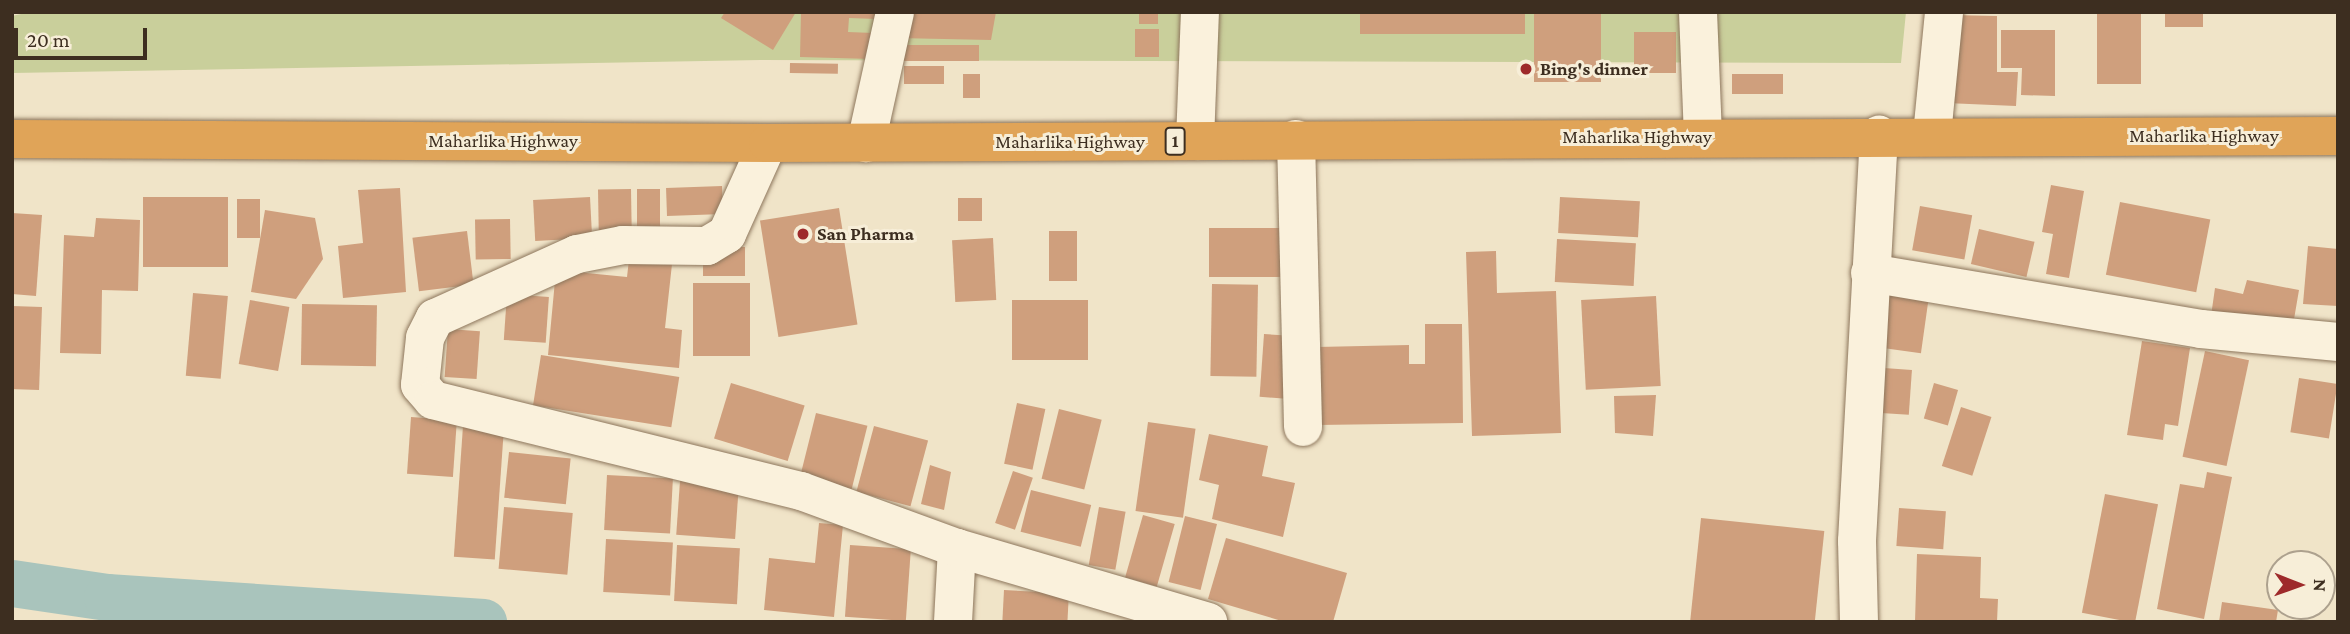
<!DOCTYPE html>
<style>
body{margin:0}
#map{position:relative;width:2350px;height:634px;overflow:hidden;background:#f0e4c8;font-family:"Crimson Pro",serif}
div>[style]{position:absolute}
.green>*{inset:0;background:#c9cf9b}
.canal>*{height:47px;margin:-23.5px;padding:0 23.5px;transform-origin:23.5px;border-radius:23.5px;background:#a9c4bc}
.building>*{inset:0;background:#cf9f7d;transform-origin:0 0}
.roads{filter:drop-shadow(0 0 2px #8d765c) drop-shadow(0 0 2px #8d765c)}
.minor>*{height:38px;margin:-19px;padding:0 19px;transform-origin:19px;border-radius:19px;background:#faf1dc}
.highway>*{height:38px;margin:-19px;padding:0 19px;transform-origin:19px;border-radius:19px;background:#e0a458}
.dots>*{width:19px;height:19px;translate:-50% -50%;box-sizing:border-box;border:4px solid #f7eed8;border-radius:50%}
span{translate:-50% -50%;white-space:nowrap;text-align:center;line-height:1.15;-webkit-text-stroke:6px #f7eed8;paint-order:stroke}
.shield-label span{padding:2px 5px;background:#f7eed8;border:2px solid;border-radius:5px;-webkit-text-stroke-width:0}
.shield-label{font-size:18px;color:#3d2e20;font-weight:700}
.poi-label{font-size:19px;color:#3d2e20;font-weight:700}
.left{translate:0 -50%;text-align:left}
.street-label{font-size:19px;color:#3d2e20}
.frame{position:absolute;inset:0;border:14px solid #3d2e20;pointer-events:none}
.north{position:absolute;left:2266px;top:550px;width:70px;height:70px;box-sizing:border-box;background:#f7eed8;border:2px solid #ada18e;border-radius:50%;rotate:91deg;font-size:19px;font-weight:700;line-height:28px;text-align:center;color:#3d2e20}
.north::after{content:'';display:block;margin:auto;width:24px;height:32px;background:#9e2a2b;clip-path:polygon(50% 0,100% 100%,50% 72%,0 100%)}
.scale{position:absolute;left:14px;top:28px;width:133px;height:32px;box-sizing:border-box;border:4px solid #3d2e20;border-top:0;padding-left:9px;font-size:21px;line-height:24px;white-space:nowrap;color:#3d2e20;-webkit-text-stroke:5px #f7eed8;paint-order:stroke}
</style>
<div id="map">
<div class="green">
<div style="clip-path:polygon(30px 12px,1906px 12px,1901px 63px,761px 60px,12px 73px,12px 16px)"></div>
</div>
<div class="canal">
<div style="left:12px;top:583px;width:96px;rotate:8.4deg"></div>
<div style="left:107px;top:597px;width:377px;rotate:3.8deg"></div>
</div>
<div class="building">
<div style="clip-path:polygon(725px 12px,796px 12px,773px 50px,721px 18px)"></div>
<div style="clip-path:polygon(801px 12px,877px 12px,877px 19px,849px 18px,848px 32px,873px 33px,872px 59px,800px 57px)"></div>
<div style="clip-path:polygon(907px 12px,996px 12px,991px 40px,897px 38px)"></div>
<div style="left:1139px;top:12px;width:19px;height:12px"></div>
<div style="left:1360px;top:12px;width:165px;height:22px"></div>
<div style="left:1534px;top:12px;width:67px;height:70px"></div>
<div style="left:2097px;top:12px;width:44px;height:72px"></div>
<div style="left:2165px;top:12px;width:38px;height:15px"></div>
<div style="clip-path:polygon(1950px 15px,1997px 16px,1997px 72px,2018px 72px,2016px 106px,1946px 103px)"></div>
<div style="left:1135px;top:29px;width:24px;height:28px"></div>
<div style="clip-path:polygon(2001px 30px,2055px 30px,2055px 96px,2021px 95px,2022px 68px,2001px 68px)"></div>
<div style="left:1676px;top:32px;width:41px;height:42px;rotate:90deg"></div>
<div style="left:903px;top:45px;width:76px;height:16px"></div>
<div style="left:790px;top:63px;width:48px;height:10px;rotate:1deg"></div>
<div style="left:904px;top:66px;width:40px;height:18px"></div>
<div style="left:980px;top:74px;width:24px;height:17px;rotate:90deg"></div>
<div style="left:1732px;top:74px;width:51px;height:20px"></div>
<div style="clip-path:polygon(2051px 185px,2084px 191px,2069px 278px,2046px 274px,2053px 234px,2042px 232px)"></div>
<div style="left:722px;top:186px;width:28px;height:56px;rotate:88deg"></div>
<div style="clip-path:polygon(400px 188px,406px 292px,343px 298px,338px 246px,363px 243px,358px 190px)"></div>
<div style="left:631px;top:189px;width:50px;height:33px;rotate:89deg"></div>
<div style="left:637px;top:189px;width:23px;height:48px"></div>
<div style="left:143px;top:197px;width:85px;height:70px"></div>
<div style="left:590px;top:197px;width:41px;height:57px;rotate:87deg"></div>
<div style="left:1560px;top:197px;width:80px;height:36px;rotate:3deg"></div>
<div style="left:958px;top:198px;width:24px;height:23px"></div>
<div style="left:237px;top:199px;width:23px;height:39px"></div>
<div style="left:2120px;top:202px;width:92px;height:74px;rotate:11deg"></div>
<div style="left:1920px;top:206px;width:53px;height:45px;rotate:10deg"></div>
<div style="left:839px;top:208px;width:118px;height:80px;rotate:81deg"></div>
<div style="clip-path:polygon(265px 210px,315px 218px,323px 259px,296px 299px,251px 292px)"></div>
<div style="clip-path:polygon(12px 213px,42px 215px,36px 296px,12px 294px)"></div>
<div style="clip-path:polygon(96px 218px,140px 220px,138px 291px,102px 290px,101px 354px,60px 353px,64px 235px,94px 237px)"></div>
<div style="left:510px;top:219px;width:40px;height:35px;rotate:89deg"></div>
<div style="left:1209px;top:228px;width:79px;height:49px"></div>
<div style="left:1979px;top:229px;width:57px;height:36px;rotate:13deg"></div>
<div style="left:467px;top:231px;width:54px;height:55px;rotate:83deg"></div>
<div style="left:1049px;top:231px;width:28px;height:50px"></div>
<div style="left:993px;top:238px;width:62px;height:41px;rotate:87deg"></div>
<div style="left:1557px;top:239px;width:79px;height:43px;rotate:3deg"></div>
<div style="clip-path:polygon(2308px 246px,2338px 249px,2338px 306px,2303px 304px)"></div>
<div style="left:745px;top:247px;width:29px;height:42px;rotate:90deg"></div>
<div style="clip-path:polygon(630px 251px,673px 255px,665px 328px,682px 330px,679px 368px,548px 355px,556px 270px,627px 277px)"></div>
<div style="clip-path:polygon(1496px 251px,1497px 293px,1556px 291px,1561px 433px,1472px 436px,1466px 252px)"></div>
<div style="clip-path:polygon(2247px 280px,2299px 290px,2292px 331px,2211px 316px,2215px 288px,2243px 294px)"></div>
<div style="left:693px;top:283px;width:57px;height:73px"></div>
<div style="left:1212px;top:284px;width:46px;height:92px;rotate:1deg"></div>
<div style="left:193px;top:293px;width:35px;height:83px;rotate:5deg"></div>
<div style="left:1887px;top:293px;width:42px;height:55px;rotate:8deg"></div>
<div style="left:507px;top:294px;width:42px;height:46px;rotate:4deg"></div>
<div style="left:1656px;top:296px;width:90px;height:75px;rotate:87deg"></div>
<div style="left:250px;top:300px;width:40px;height:65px;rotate:10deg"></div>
<div style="left:1088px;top:300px;width:60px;height:76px;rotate:90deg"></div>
<div style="left:302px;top:304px;width:75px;height:61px;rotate:1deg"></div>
<div style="left:12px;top:306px;width:30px;height:83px;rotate:2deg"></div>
<div style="clip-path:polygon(1425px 324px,1462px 324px,1463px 423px,1317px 425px,1317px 347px,1409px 345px,1409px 364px,1425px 364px)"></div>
<div style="left:448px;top:329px;width:32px;height:48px;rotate:4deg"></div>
<div style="left:1264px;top:334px;width:30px;height:63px;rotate:4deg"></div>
<div style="clip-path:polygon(2142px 341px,2190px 348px,2178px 426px,2165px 424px,2163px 440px,2127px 435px)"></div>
<div style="left:2205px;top:351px;width:45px;height:108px;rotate:12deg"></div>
<div style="left:541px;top:355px;width:140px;height:51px;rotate:9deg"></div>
<div style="left:1884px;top:368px;width:28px;height:45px;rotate:4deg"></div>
<div style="left:2299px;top:378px;width:39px;height:55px;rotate:9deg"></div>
<div style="left:731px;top:383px;width:77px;height:58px;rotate:17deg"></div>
<div style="left:1934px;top:383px;width:25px;height:37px;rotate:16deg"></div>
<div style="clip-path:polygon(1656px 395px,1653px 436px,1615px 433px,1614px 396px)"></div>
<div style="left:1017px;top:403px;width:29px;height:62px;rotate:12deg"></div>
<div style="left:1961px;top:407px;width:32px;height:62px;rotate:18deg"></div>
<div style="left:1059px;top:409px;width:44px;height:72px;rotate:14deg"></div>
<div style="left:816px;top:413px;width:53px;height:65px;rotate:14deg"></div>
<div style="left:411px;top:417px;width:46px;height:57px;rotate:4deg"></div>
<div style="left:1148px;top:422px;width:48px;height:90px;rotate:8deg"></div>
<div style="left:463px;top:426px;width:41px;height:131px;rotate:4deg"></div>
<div style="left:874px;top:426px;width:56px;height:68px;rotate:15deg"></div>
<div style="clip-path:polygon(1209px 434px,1268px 446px,1262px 476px,1295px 483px,1283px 537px,1212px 519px,1219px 485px,1199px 480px)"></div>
<div style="left:509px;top:452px;width:62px;height:46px;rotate:6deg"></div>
<div style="clip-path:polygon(930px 465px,951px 472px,944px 510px,921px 504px)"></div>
<div style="left:1013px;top:471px;width:21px;height:55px;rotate:19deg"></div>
<div style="clip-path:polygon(2207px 472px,2232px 477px,2204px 619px,2157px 609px,2180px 484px,2204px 488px)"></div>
<div style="left:607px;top:475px;width:66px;height:55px;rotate:3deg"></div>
<div style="left:680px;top:481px;width:59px;height:54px;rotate:4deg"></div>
<div style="left:1031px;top:490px;width:62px;height:43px;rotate:14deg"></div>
<div style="left:2105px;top:494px;width:54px;height:121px;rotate:11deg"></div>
<div style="left:504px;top:507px;width:69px;height:62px;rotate:5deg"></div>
<div style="left:1099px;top:507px;width:27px;height:59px;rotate:10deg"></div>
<div style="left:1899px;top:508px;width:47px;height:38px;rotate:4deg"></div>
<div style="left:1143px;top:515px;width:33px;height:65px;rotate:16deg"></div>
<div style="left:1185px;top:516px;width:33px;height:68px;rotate:14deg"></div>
<div style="left:1701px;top:518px;width:124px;height:104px;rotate:6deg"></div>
<div style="clip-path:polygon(819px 523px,843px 525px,834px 617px,764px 610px,769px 558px,815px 563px)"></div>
<div style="clip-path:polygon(1226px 538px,1347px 573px,1333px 622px,1285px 622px,1208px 599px)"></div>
<div style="left:606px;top:539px;width:67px;height:53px;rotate:3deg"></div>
<div style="left:677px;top:545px;width:63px;height:56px;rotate:3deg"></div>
<div style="left:850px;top:545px;width:61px;height:72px;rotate:4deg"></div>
<div style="clip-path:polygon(1917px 554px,1981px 557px,1980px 598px,1998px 599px,1997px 622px,1915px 622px)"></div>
<div style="left:1004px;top:590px;width:65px;height:32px;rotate:3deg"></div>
<div style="clip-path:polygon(2222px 602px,2278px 610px,2276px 622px,2219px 622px)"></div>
</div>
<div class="roads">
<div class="minor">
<div style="left:1698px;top:12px;width:124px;rotate:87.7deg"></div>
<div style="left:1932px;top:135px;width:124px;rotate:-84.4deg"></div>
<div style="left:1296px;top:139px;width:288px;rotate:88.6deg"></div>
<div style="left:1195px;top:141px;width:129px;rotate:-87.8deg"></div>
<div style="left:768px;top:143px;width:100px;rotate:114.3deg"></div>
<div style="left:727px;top:234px;width:23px;rotate:149deg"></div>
<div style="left:707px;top:246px;width:84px;rotate:-179.3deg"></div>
<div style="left:623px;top:245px;width:47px;rotate:168.9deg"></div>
<div style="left:577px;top:254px;width:156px;rotate:155.7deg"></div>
<div style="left:435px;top:318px;width:22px;rotate:117deg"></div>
<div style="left:425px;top:338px;width:47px;rotate:96.1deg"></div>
<div style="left:420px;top:385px;width:20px;rotate:49deg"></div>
<div style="left:433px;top:400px;width:379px;rotate:13.9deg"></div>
<div style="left:801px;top:491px;width:166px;rotate:20.1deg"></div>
<div style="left:957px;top:548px;width:74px;rotate:93.1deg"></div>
<div style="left:866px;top:143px;width:134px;rotate:-77.5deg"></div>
<div style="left:1870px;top:273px;width:336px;rotate:9.6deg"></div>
<div style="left:2201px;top:329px;width:138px;rotate:5.4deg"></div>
<div style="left:957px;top:548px;width:262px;rotate:16.4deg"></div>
<div style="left:1859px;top:622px;width:81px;rotate:-91.4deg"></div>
<div style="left:1857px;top:541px;width:407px;rotate:-86.9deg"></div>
</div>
<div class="highway">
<div style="left:12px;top:139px;width:756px;rotate:0.3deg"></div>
<div style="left:768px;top:143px;width:1570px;rotate:-0.26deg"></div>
</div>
</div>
<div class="dots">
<div style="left:1526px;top:69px;background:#9e2a2b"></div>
<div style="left:803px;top:234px;background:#9e2a2b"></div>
</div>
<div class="shield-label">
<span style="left:1175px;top:141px">1</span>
</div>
<div class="poi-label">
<span class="left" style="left:1540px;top:69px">Bing's dinner</span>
<span class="left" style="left:817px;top:234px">San Pharma</span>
</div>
<div class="street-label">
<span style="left:2204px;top:136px">Maharlika Highway</span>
<span style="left:1637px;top:137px">Maharlika Highway</span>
<span style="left:503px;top:141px">Maharlika Highway</span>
<span style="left:1070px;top:142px">Maharlika Highway</span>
</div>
<div class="frame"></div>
<div class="north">N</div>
<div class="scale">20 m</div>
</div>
